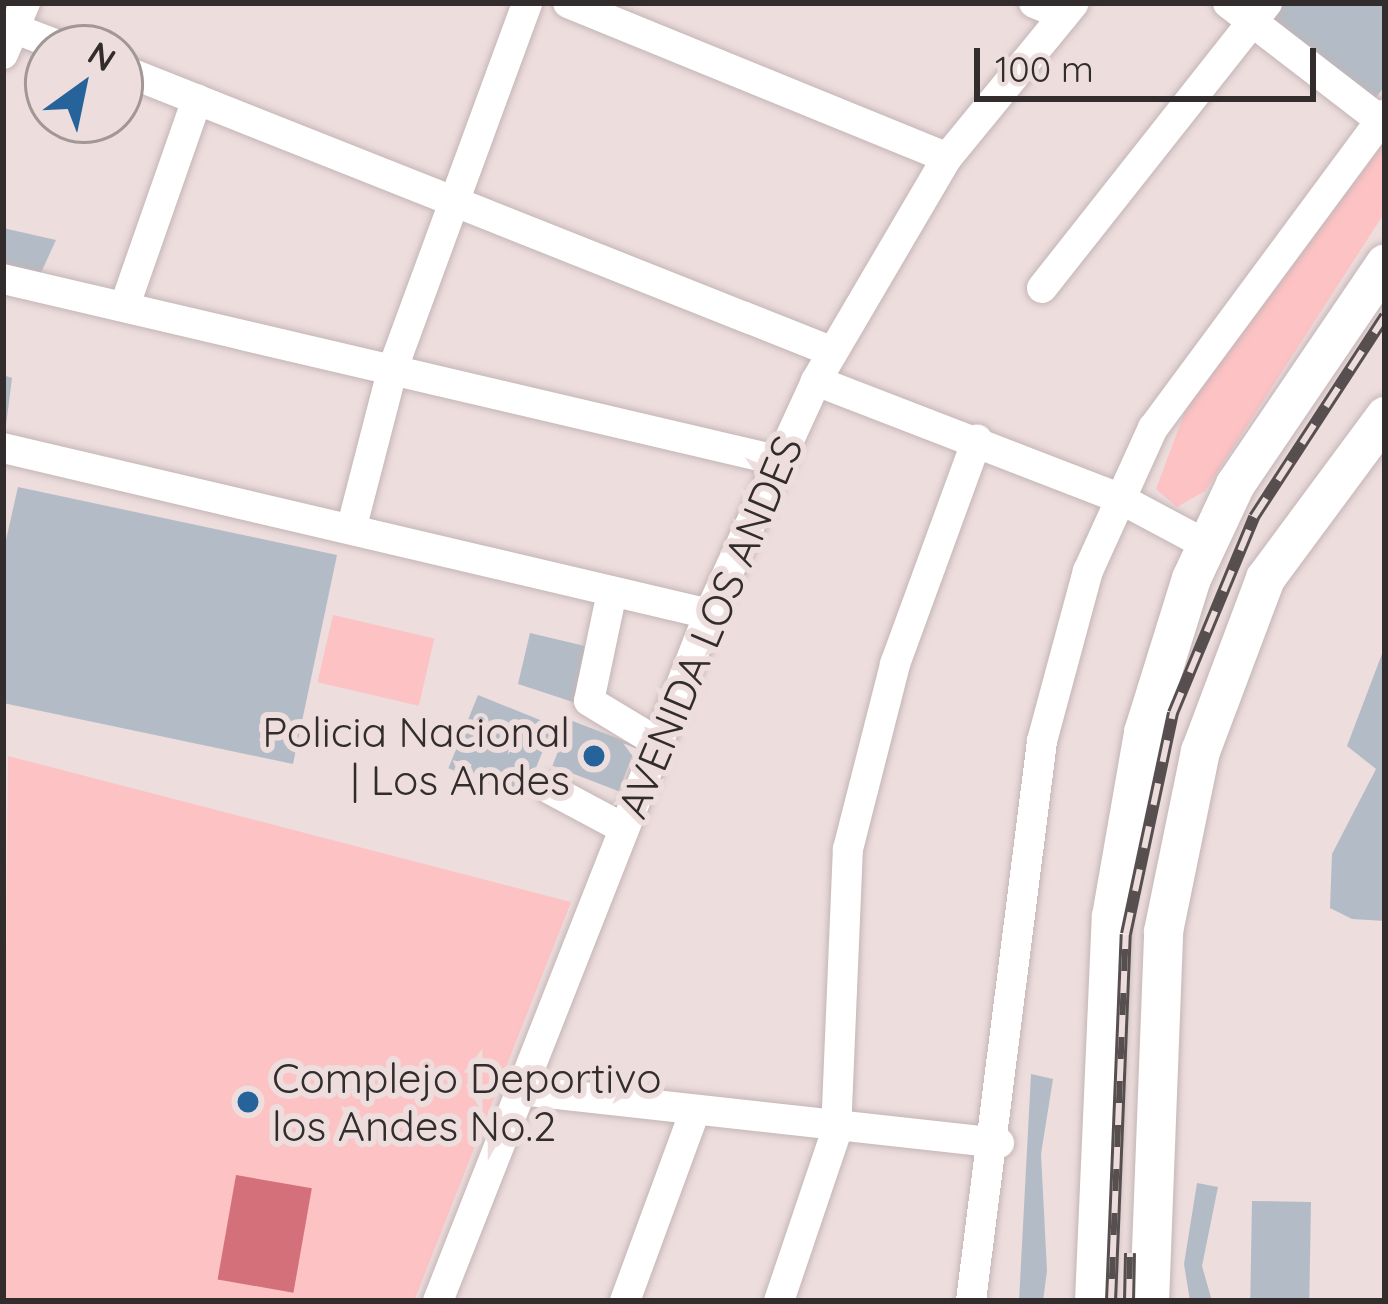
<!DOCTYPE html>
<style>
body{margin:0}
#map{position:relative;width:1388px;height:1304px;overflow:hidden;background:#eddddd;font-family:Quicksand,sans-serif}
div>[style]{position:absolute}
.green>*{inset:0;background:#fdc2c4;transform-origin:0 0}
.water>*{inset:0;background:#d47079;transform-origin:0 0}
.building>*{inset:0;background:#b3bcc6;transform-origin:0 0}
.roads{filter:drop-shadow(0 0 3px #c4b5b6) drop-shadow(0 0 3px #c4b5b6)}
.minor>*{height:30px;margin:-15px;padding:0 15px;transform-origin:15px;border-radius:15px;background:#fff}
.major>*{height:39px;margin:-19.5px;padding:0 19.5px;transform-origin:19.5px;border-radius:19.5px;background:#fff}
.rail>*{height:12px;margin-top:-6px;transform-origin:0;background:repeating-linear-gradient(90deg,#eddddd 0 22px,#574f4f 0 44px);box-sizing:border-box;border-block:3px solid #574f4f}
.dots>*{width:33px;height:33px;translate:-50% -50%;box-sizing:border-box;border:6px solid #eddddd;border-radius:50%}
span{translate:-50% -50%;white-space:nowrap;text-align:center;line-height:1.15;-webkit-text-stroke:12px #eddddd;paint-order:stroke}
.street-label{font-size:42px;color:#322c2c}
.poi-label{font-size:42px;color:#322c2c}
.right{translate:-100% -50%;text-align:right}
.left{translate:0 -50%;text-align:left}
.frame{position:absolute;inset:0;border:6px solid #322c2c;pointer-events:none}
.north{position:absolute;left:24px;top:24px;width:120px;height:120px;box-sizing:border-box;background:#eddddd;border:3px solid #a29696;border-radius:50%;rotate:33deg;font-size:33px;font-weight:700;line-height:48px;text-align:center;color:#322c2c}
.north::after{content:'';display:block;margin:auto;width:42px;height:54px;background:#25639a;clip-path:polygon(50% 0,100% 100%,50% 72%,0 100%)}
.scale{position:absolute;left:974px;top:48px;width:342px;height:54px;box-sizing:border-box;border:6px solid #322c2c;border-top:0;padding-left:15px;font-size:36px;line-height:42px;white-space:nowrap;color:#322c2c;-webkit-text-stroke:9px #eddddd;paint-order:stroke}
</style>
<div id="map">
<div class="green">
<div style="clip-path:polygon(1385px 141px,1385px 212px,1205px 491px,1177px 507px,1156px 489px,1187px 406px)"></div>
<div style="left:333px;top:615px;width:104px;height:69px;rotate:13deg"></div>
<div style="clip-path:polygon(8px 756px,571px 902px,414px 1301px,3px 1301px)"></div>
</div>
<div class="water">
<div style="left:236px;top:1175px;width:77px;height:106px;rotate:10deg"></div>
</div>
<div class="building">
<div style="clip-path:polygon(1274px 3px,1385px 3px,1385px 86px,1371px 104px,1261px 19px)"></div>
<div style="clip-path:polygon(3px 228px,56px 240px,40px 275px,3px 267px)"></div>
<div style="clip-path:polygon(3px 375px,12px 378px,6px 425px,3px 425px)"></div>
<div style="clip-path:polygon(18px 487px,337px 555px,293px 764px,3px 703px,3px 553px)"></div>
<div style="clip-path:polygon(530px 633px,585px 646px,579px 704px,518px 684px)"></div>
<div style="clip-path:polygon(1385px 646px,1385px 921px,1352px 919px,1330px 908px,1332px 854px,1376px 769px,1347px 746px)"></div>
<div style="left:478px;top:695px;width:81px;height:79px;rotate:22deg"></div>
<div style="left:570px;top:720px;width:71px;height:49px;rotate:21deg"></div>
<div style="clip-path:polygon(1031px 1074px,1053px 1079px,1041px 1154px,1047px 1271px,1043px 1301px,1019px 1301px)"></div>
<div style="clip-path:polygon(1197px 1183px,1218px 1187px,1202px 1266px,1212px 1301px,1190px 1301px,1184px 1264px)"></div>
<div style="left:1252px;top:1201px;width:59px;height:100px;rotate:1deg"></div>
</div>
<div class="roads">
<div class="minor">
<div style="left:568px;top:3px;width:409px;rotate:22.2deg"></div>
<div style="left:1034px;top:3px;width:32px;rotate:22deg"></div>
<div style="left:1228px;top:3px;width:192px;rotate:37.6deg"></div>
<div style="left:13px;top:28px;width:56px;rotate:21deg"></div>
<div style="left:3px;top:54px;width:56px;rotate:-66.7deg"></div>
<div style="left:120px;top:69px;width:767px;rotate:21.65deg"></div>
<div style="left:3px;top:279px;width:799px;rotate:13.17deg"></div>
<div style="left:1042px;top:288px;width:363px;rotate:-51.7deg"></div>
<div style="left:125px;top:305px;width:218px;rotate:-70.7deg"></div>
<div style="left:816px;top:381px;width:323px;rotate:21.1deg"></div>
<div style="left:1117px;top:497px;width:100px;rotate:28.1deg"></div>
<div style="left:3px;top:448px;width:725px;rotate:13.23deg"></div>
<div style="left:352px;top:526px;width:163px;rotate:-75.5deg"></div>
<div style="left:393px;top:368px;width:389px;rotate:-69.8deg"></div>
<div style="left:612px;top:592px;width:111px;rotate:101.9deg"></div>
<div style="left:589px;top:701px;width:79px;rotate:31.1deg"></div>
<div style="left:550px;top:789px;width:83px;rotate:28.1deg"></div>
<div style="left:520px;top:1090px;width:482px;rotate:6.3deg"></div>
<div style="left:438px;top:1301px;width:739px;rotate:-68.47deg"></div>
<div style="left:709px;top:614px;width:256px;rotate:-65.3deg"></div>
<div style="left:816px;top:381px;width:259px;rotate:-59.6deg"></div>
<div style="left:947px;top:158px;width:200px;rotate:-50.7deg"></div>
<div style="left:625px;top:1301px;width:200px;rotate:-69.8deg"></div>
<div style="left:779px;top:1301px;width:177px;rotate:-71.3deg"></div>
<div style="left:836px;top:1133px;width:284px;rotate:-87.6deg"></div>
<div style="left:848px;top:849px;width:191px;rotate:-75.7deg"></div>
<div style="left:895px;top:664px;width:239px;rotate:-69.9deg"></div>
<div style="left:971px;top:1301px;width:564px;rotate:-82.77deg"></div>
<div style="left:1042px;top:741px;width:176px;rotate:-74.9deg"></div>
<div style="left:1088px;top:571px;width:157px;rotate:-65.6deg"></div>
<div style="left:1153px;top:428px;width:390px;rotate:-53.5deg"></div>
</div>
<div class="major">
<div style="left:1094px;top:1301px;width:385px;rotate:-87.5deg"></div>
<div style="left:1111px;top:916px;width:187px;rotate:-80.1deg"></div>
<div style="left:1143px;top:732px;width:161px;rotate:-72.7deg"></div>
<div style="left:1191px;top:578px;width:104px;rotate:-64.9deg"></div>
<div style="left:1235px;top:484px;width:267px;rotate:-55.8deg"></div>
<div style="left:1149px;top:1301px;width:370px;rotate:-87.8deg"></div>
<div style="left:1163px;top:931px;width:184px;rotate:-78.4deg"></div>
<div style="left:1200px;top:751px;width:185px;rotate:-69.4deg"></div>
<div style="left:1265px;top:578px;width:202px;rotate:-53.5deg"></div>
</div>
</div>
<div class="rail">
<div style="left:1111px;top:1301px;width:367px;rotate:-87.7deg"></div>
<div style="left:1126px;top:934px;width:226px;rotate:-78deg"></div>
<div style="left:1173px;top:713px;width:212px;rotate:-67.5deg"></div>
<div style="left:1254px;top:517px;width:240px;rotate:-56.9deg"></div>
<div style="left:1129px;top:1301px;width:48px;rotate:-88.8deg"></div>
</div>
<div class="dots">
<div style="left:594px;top:756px;background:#25639a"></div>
<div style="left:248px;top:1102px;background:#25639a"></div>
</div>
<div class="street-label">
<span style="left:710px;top:627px;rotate:-67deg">AVENIDA LOS ANDES</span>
</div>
<div class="poi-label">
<span class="right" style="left:570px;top:756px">Policia Nacional<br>| Los Andes</span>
<span class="left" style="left:272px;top:1102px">Complejo Deportivo<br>los Andes No.2</span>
</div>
<div class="frame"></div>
<div class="north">N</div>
<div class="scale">100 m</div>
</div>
